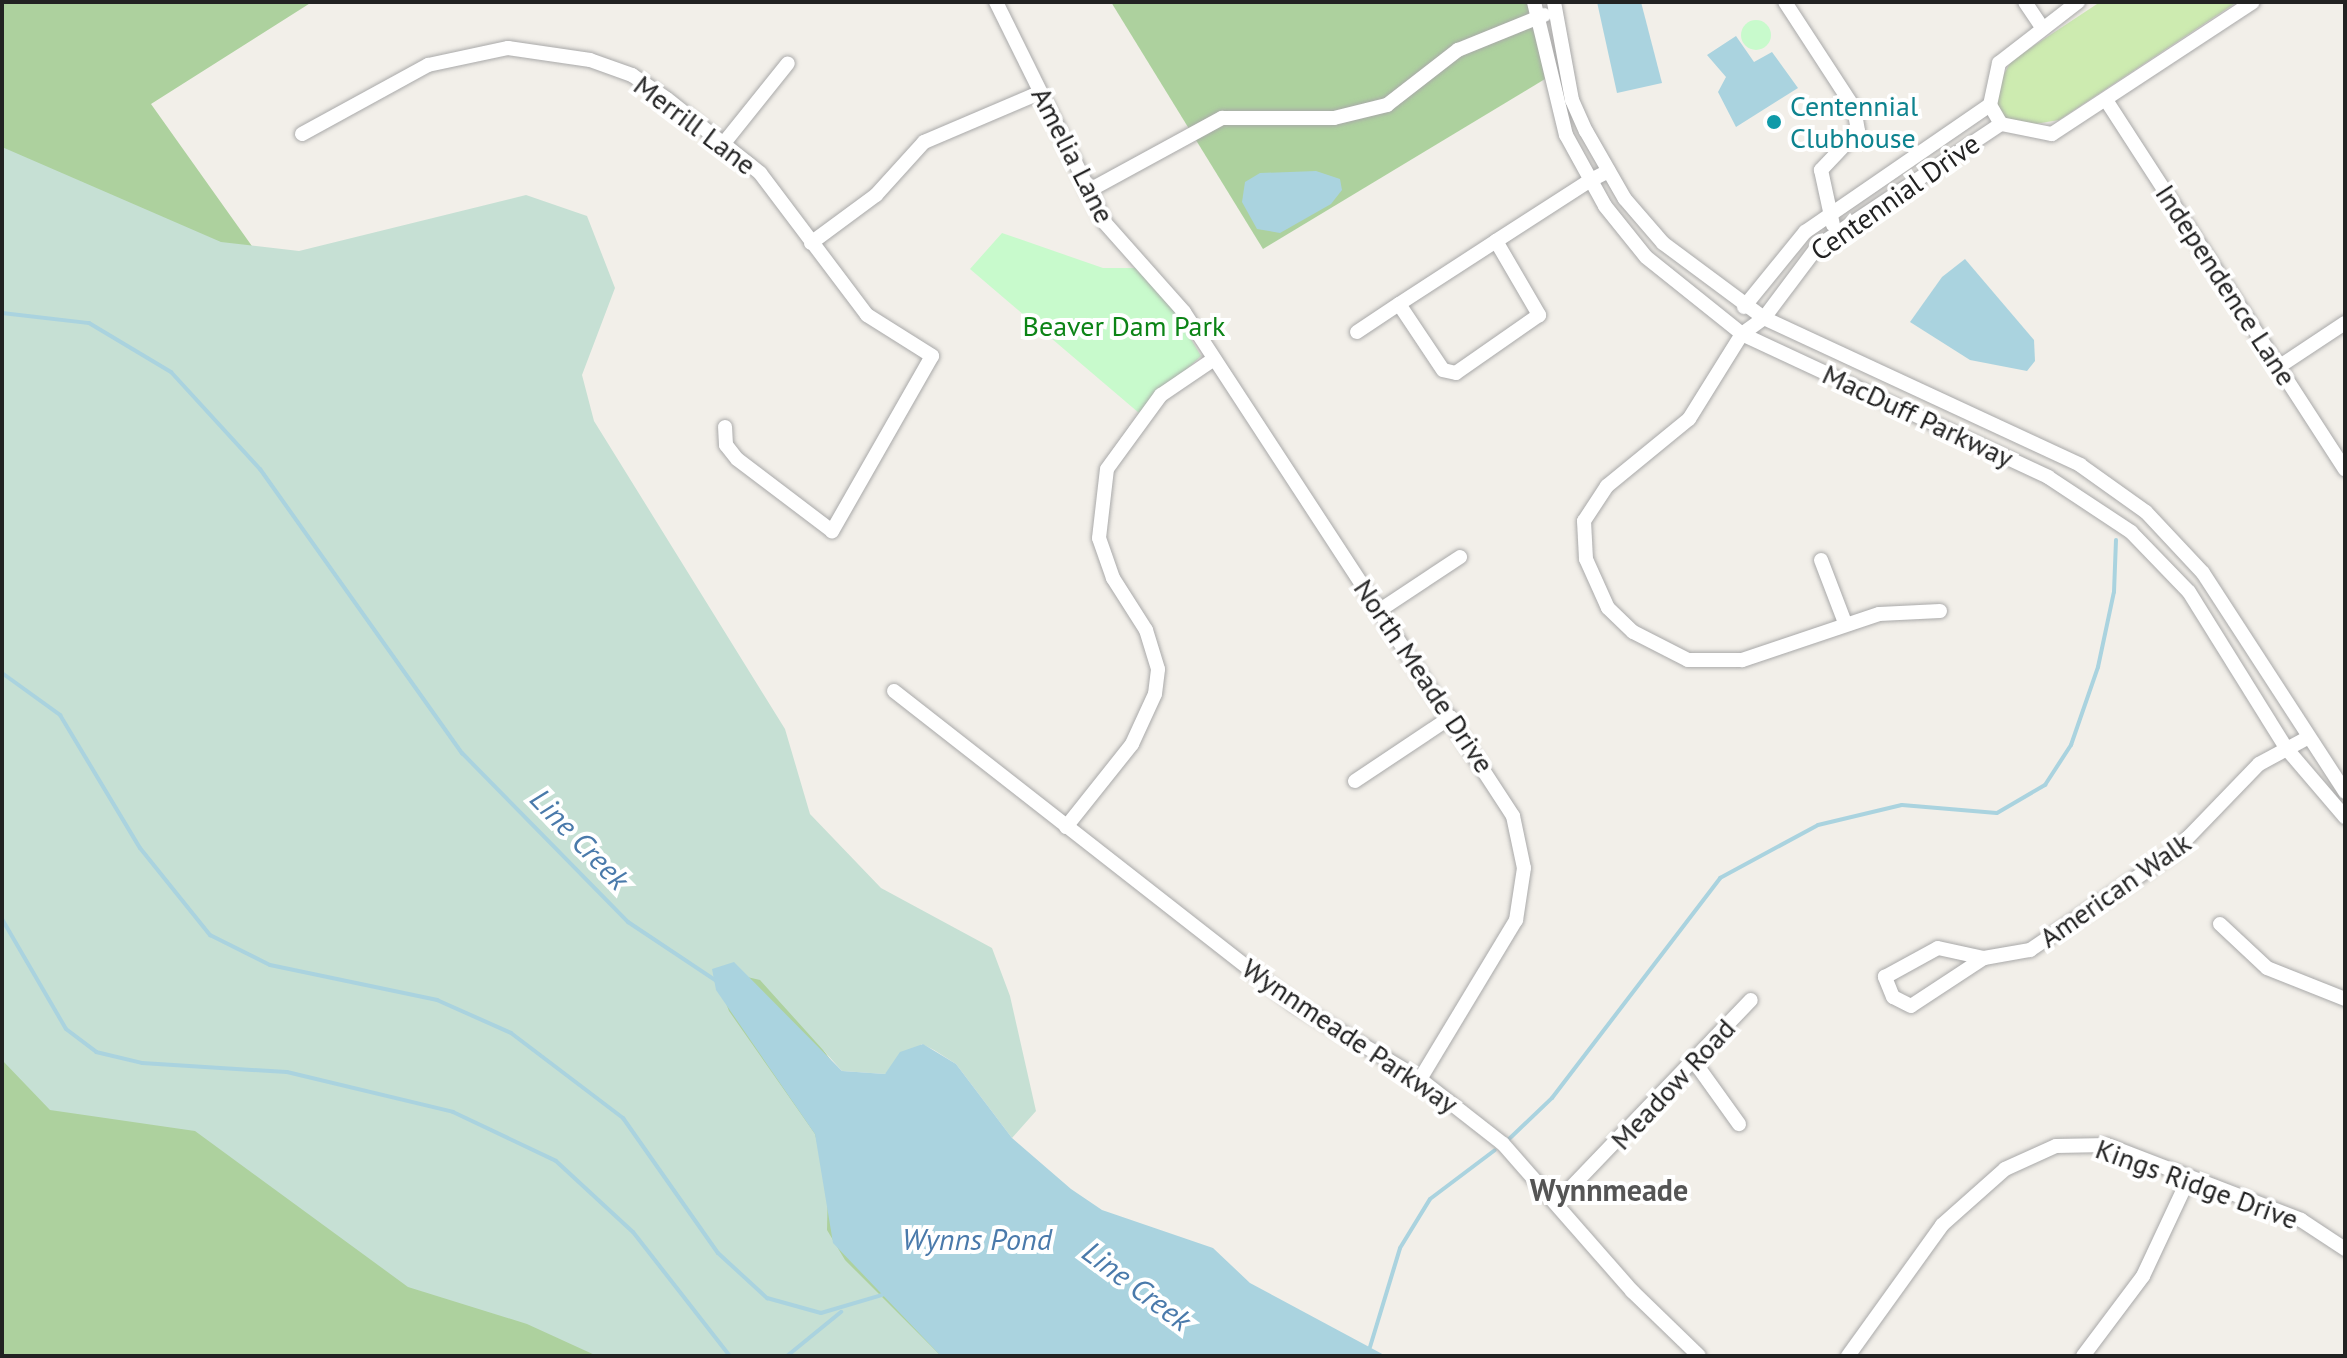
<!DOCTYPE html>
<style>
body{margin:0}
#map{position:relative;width:2347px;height:1358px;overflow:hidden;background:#f2efe9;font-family:"PT Sans",sans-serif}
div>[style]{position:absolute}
.grass>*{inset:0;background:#cdebb0}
.forest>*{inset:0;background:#add19e}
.wetland>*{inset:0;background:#c6e0d4}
.park>*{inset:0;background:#c8facc}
.round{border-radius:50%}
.water>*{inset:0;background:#aad3df}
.stream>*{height:4px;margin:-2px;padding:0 2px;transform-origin:2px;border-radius:2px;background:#aad3df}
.roads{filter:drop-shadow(0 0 2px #a9a9a9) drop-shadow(0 0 2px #a9a9a9)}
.minor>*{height:14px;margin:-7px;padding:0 7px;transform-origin:7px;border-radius:7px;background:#fff}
.dots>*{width:22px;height:22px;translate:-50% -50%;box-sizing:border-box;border:4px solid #fff;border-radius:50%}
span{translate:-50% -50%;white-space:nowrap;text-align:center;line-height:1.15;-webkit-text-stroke:8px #fff;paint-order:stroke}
.culture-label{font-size:28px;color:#0d838f}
.left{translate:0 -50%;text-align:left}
.street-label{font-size:28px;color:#222}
.park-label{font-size:28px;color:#0c8416}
.water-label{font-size:30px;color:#4a7aab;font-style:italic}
.neighbourhood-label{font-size:30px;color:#555;font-weight:700}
.frame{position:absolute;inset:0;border:4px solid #222;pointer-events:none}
</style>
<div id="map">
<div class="grass">
<div style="clip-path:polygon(2100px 2px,2237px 2px,2059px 120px,2022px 126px,2000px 115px,1994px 93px,2011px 61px)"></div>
</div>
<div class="forest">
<div style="clip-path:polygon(2px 2px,312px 2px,151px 104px,1041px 1356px,2px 1356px)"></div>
<div style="clip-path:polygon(1111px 2px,1531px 2px,1545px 79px,1263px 249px)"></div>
</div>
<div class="wetland">
<div style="clip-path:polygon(2px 147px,221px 242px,299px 251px,526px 195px,587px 216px,615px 288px,582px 375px,594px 421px,785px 729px,810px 814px,881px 888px,992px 948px,1010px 996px,1036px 1111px,1012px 1138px,956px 1064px,934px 1050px,922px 1044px,885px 1074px,842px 1071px,760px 980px,713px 969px,729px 1011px,815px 1134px,828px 1186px,827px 1230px,845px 1260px,941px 1356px,597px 1356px,527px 1324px,408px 1287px,195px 1131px,50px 1110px,2px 1060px)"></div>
</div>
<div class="park">
<div class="round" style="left:1741px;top:20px;width:30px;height:30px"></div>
<div style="clip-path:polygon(1002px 233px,1103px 268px,1138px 268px,1165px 295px,1201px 356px,1139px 413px,970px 269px)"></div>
</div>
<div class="water">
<div style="clip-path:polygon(1597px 2px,1641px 2px,1662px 83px,1617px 93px)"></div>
<div style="clip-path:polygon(1736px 36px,1754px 62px,1772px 52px,1798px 88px,1736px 127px,1718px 92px,1726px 77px,1707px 55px)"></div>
<div style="clip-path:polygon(1316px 171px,1340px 179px,1342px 190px,1331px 204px,1280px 233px,1257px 229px,1242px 202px,1245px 182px,1260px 173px)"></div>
<div style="clip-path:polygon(1965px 259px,2034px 340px,2035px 361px,2027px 371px,1970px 360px,1910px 322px,1942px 277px)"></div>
<div style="clip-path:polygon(734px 962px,842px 1071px,885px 1074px,900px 1052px,923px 1044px,956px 1064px,1012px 1138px,1071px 1189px,1102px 1210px,1213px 1248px,1250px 1283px,1386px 1356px,941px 1356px,833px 1243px,815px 1134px,716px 990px,712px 969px)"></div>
</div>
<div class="stream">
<div style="left:2px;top:313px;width:88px;rotate:6.6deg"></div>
<div style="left:89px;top:323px;width:96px;rotate:30.9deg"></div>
<div style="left:171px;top:372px;width:132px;rotate:47.5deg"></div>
<div style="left:260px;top:469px;width:349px;rotate:54.6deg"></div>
<div style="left:462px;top:753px;width:237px;rotate:45.5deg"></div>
<div style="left:628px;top:922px;width:108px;rotate:33.7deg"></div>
<div style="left:2px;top:673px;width:72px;rotate:35.9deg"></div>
<div style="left:60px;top:715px;width:155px;rotate:59deg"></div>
<div style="left:140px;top:848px;width:112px;rotate:51.2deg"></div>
<div style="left:210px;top:935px;width:67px;rotate:26.6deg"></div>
<div style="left:270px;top:965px;width:171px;rotate:11.8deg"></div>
<div style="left:437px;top:1000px;width:81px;rotate:24deg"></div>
<div style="left:511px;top:1033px;width:141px;rotate:37.2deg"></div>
<div style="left:623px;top:1118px;width:165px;rotate:54.9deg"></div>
<div style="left:718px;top:1253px;width:67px;rotate:42.6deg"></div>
<div style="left:767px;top:1298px;width:56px;rotate:15.5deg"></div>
<div style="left:821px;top:1313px;width:64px;rotate:-16.4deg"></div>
<div style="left:2px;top:919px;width:127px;rotate:59.8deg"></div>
<div style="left:66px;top:1029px;width:38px;rotate:37deg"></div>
<div style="left:96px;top:1052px;width:47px;rotate:13.4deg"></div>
<div style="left:142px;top:1063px;width:145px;rotate:3.6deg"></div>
<div style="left:287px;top:1072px;width:171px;rotate:13.5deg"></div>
<div style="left:453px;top:1112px;width:114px;rotate:25.4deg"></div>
<div style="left:556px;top:1161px;width:105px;rotate:42.7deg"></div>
<div style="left:633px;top:1232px;width:157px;rotate:52deg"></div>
<div style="left:1508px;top:1140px;width:61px;rotate:-43.7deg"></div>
<div style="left:1552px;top:1098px;width:277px;rotate:-52.6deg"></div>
<div style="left:1720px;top:878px;width:111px;rotate:-28.4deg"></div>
<div style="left:1818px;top:825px;width:86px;rotate:-13.4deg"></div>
<div style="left:1902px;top:805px;width:95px;rotate:4.8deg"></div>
<div style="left:1997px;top:813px;width:56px;rotate:-30.3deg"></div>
<div style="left:2045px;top:785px;width:48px;rotate:-57deg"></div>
<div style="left:2071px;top:745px;width:83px;rotate:-70.9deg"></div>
<div style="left:2098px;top:667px;width:77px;rotate:-78deg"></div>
<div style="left:2114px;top:592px;width:52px;rotate:-87.8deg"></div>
<div style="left:1370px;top:1347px;width:103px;rotate:-73.1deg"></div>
<div style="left:1400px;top:1248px;width:57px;rotate:-58.5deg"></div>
<div style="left:1430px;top:1199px;width:81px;rotate:-37deg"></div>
<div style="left:787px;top:1356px;width:70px;rotate:-39.2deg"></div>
</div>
<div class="roads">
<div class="minor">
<div style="left:996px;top:2px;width:246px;rotate:63.7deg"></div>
<div style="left:1105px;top:223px;width:119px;rotate:48.4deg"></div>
<div style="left:1184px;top:312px;width:602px;rotate:56.86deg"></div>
<div style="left:1513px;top:816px;width:53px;rotate:78.1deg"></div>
<div style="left:1524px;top:868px;width:53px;rotate:98.7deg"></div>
<div style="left:1516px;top:920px;width:186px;rotate:121.1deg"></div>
<div style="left:1534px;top:2px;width:137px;rotate:76.5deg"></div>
<div style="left:1566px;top:135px;width:81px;rotate:61.2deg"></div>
<div style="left:1605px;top:206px;width:65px;rotate:51.2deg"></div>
<div style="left:1646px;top:257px;width:123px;rotate:38.7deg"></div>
<div style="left:1742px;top:334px;width:338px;rotate:25deg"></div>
<div style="left:2048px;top:477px;width:100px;rotate:33.5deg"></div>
<div style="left:2131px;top:532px;width:83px;rotate:46deg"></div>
<div style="left:2189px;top:592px;width:184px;rotate:58.1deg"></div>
<div style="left:2286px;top:748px;width:91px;rotate:49.5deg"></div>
<div style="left:1554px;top:2px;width:100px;rotate:79.6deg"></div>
<div style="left:1572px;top:100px;width:34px;rotate:66deg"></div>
<div style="left:1586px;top:131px;width:78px;rotate:60.2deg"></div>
<div style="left:1625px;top:199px;width:58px;rotate:49.2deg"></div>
<div style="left:1663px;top:243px;width:126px;rotate:36.6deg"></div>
<div style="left:1764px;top:318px;width:349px;rotate:24.9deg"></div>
<div style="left:2080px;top:465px;width:81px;rotate:35.5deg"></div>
<div style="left:2146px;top:512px;width:83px;rotate:46.9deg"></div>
<div style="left:2203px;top:573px;width:261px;rotate:57deg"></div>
<div style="left:1785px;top:2px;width:126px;rotate:56.9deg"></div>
<div style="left:1854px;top:108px;width:23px;rotate:80deg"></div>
<div style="left:1858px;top:131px;width:54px;rotate:133.5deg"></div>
<div style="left:1821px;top:170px;width:56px;rotate:77.7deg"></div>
<div style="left:2025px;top:2px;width:29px;rotate:56deg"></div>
<div style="left:2106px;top:100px;width:440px;rotate:57.1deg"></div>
<div style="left:1990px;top:105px;width:22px;rotate:60deg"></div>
<div style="left:2001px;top:124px;width:52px;rotate:11.1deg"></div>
<div style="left:2052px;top:134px;width:240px;rotate:-33.3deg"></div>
<div style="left:302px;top:134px;width:144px;rotate:-28.7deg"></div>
<div style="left:428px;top:65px;width:82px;rotate:-12deg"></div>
<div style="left:508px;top:48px;width:83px;rotate:8.3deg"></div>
<div style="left:590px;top:60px;width:45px;rotate:19.7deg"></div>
<div style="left:632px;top:75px;width:42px;rotate:34.4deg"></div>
<div style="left:667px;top:99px;width:119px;rotate:38.5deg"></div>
<div style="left:760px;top:173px;width:178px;rotate:53deg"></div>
<div style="left:867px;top:315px;width:77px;rotate:32.2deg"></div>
<div style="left:932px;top:356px;width:202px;rotate:119.7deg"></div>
<div style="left:832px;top:531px;width:119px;rotate:-142.8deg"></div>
<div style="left:737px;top:459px;width:18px;rotate:-128deg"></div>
<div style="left:726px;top:445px;width:18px;rotate:-93deg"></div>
<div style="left:724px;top:143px;width:102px;rotate:-51.3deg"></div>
<div style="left:1088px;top:191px;width:153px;rotate:-28.6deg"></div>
<div style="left:1222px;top:118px;width:112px"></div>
<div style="left:1334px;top:118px;width:55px;rotate:-13.8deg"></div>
<div style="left:1387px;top:105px;width:90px;rotate:-37.8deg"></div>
<div style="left:1458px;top:50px;width:93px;rotate:-22.1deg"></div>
<div style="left:1496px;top:241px;width:86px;rotate:59.8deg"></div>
<div style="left:1539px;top:315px;width:101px;rotate:145.1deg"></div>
<div style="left:1456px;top:373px;width:13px;rotate:-167deg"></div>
<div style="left:1443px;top:370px;width:79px;rotate:-123.7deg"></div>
<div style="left:1399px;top:304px;width:116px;rotate:-33deg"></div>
<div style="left:1496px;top:241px;width:111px;rotate:-32.8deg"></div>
<div style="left:1589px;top:181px;width:22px;rotate:-27deg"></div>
<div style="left:811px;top:243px;width:81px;rotate:-36.4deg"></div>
<div style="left:876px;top:195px;width:72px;rotate:-47.8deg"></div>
<div style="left:924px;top:142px;width:125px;rotate:-23.1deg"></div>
<div style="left:1744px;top:307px;width:97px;rotate:-50.9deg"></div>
<div style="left:1805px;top:232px;width:224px;rotate:-34.5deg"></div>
<div style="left:1990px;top:105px;width:43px;rotate:-77.9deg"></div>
<div style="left:1999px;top:63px;width:100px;rotate:-37.7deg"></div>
<div style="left:1357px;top:332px;width:50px;rotate:-33.7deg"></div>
<div style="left:2280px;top:366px;width:78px;rotate:-33.5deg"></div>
<div style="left:1821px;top:560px;width:67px;rotate:69.1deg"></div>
<div style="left:1380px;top:610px;width:96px;rotate:-33.5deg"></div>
<div style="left:1940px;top:611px;width:61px;rotate:177.2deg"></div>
<div style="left:1879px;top:614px;width:145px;rotate:161.4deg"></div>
<div style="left:1742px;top:660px;width:54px;rotate:180deg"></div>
<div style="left:1688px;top:660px;width:62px;rotate:-153deg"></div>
<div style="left:1633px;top:632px;width:35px;rotate:-136deg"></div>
<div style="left:1608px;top:608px;width:54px;rotate:-114.2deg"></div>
<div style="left:1586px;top:559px;width:38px;rotate:-93deg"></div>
<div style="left:1584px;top:521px;width:42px;rotate:-56.7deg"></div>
<div style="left:1607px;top:486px;width:106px;rotate:-39.3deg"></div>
<div style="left:1689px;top:419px;width:100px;rotate:-58.1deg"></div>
<div style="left:1742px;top:334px;width:27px;rotate:-36deg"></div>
<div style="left:1764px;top:318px;width:90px;rotate:-53.1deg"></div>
<div style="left:1818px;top:246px;width:220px;rotate:-33.7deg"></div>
<div style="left:894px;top:691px;width:508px;rotate:38.04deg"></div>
<div style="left:1294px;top:1004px;width:147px;rotate:30.8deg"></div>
<div style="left:1420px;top:1079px;width:105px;rotate:38.1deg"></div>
<div style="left:1503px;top:1144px;width:196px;rotate:48.7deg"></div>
<div style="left:1632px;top:1291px;width:93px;rotate:44.1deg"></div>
<div style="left:1355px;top:781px;width:115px;rotate:-33.7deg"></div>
<div style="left:1066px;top:827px;width:106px;rotate:-51.5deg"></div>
<div style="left:1132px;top:744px;width:55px;rotate:-65.3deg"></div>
<div style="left:1155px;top:694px;width:25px;rotate:-83deg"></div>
<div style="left:1158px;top:669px;width:41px;rotate:-107.1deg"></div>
<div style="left:1146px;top:630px;width:62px;rotate:-122.4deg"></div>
<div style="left:1113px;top:578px;width:42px;rotate:-109.3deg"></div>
<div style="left:1099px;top:538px;width:69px;rotate:-83.4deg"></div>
<div style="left:1107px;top:469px;width:92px;rotate:-53.9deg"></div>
<div style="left:1161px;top:395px;width:64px;rotate:-34.2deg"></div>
<div style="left:2220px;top:924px;width:64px;rotate:43.1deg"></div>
<div style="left:2267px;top:968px;width:84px;rotate:21.7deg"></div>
<div style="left:1984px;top:958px;width:87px;rotate:146.7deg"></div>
<div style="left:1911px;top:1006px;width:20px;rotate:-153deg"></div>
<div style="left:1893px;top:997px;width:22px;rotate:-112deg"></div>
<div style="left:1885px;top:977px;width:60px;rotate:-28.7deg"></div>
<div style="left:1938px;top:948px;width:47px;rotate:12.3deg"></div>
<div style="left:1984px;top:958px;width:47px;rotate:-9.9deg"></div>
<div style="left:2030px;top:950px;width:174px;rotate:-34.2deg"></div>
<div style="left:2174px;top:852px;width:122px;rotate:-46deg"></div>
<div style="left:2259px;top:764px;width:55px;rotate:-28.4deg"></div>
<div style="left:1696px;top:1064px;width:74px;rotate:54.4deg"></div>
<div style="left:1559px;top:1200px;width:277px;rotate:-46.2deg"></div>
<div style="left:1848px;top:1356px;width:161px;rotate:-54.3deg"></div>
<div style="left:1942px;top:1225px;width:84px;rotate:-41.6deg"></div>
<div style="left:2005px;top:1169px;width:56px;rotate:-24.3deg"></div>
<div style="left:2056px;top:1146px;width:51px;rotate:-1.1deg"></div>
<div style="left:2107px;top:1145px;width:208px;rotate:21.1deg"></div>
<div style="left:2301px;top:1220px;width:53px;rotate:33.4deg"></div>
<div style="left:2083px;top:1356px;width:100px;rotate:-53.1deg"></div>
<div style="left:2143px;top:1276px;width:106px;rotate:-64.9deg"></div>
</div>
</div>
<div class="dots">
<div style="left:1774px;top:122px;background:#0f9aa8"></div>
</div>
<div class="culture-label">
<span class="left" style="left:1790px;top:122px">Centennial<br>Clubhouse</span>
</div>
<div class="street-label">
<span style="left:695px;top:125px;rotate:37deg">Merrill Lane</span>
<span style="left:1073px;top:155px;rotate:63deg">Amelia Lane</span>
<span style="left:1895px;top:197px;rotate:-35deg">Centennial Drive</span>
<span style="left:2226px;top:285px;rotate:57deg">Independence Lane</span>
<span style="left:1918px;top:416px;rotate:25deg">MacDuff Parkway</span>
<span style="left:1424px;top:676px;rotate:56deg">North Meade Drive</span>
<span style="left:2115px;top:890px;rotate:-35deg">American Walk</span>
<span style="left:1350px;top:1036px;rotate:34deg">Wynnmeade Parkway</span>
<span style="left:1673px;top:1084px;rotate:-47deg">Meadow Road</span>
<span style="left:2197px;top:1184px;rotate:20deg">Kings Ridge Drive</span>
</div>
<div class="park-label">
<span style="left:1124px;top:326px">Beaver Dam Park</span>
</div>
<div class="water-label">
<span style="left:580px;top:839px;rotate:46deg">Line Creek</span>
<span style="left:977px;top:1239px">Wynns Pond</span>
<span style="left:1137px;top:1286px;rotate:37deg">Line Creek</span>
</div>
<div class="neighbourhood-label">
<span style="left:1609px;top:1190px">Wynnmeade</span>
</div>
<div class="frame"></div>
</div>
